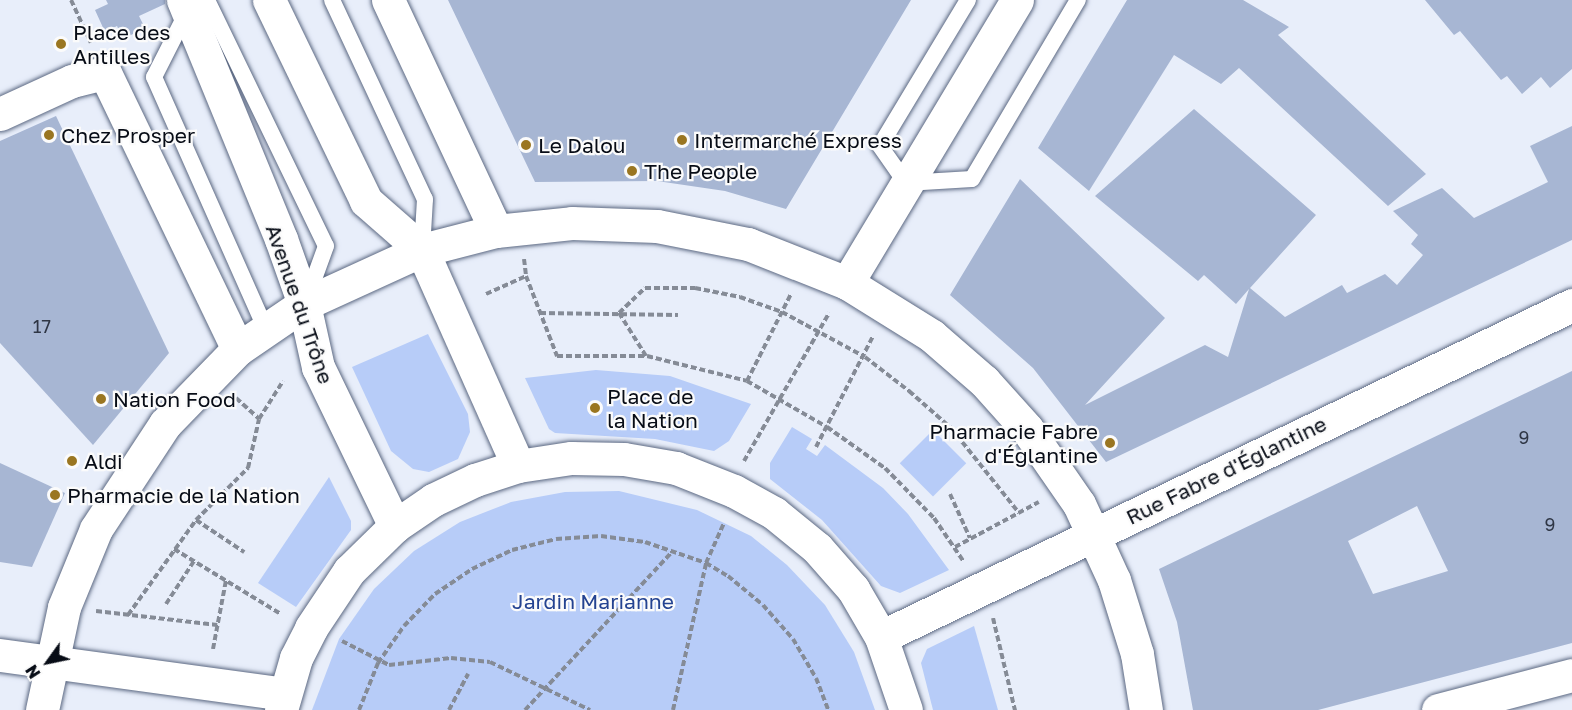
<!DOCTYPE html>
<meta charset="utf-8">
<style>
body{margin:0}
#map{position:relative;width:1572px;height:710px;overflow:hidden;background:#e8eefa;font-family:"Golos Text",sans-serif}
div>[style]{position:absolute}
.green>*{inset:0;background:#b7ccf8;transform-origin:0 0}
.building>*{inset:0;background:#a7b6d3}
.path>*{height:4px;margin-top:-2px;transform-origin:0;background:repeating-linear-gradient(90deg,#858b96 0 6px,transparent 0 9px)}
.roads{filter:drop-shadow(0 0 2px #5b6882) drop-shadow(0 0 2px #5b6882)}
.lane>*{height:16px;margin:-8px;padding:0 8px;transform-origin:8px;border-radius:8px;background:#fff}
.street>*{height:33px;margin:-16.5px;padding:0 16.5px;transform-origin:16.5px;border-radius:16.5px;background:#fff}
.secondary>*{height:33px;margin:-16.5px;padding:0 16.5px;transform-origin:16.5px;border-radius:16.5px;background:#fff}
.primary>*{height:33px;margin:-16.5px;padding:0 16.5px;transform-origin:16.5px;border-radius:16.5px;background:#fff}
.dots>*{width:16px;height:16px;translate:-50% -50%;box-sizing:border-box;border:3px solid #fbfbfb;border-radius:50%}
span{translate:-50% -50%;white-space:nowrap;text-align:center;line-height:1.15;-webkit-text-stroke:4.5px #fbfbfb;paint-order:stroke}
.number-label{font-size:18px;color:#2f3645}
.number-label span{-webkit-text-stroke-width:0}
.poi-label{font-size:21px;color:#070c16}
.left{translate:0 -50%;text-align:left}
.right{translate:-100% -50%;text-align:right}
.street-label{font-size:21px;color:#070c16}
.park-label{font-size:21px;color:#244391}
.north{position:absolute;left:18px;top:632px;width:60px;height:60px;-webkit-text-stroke:4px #fbfbfb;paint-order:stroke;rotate:237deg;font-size:16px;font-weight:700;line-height:24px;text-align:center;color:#070c16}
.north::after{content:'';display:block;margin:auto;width:21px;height:27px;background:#070c16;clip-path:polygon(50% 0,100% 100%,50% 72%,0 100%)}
</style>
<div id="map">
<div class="green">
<div style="clip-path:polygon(428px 334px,468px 414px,470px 432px,458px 459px,429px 472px,413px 469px,391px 451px,352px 367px)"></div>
<div style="clip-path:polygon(596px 370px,670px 376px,751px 404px,729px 441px,714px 451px,655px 439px,555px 433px,549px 429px,525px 378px)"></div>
<div style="clip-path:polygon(792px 427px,812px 439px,806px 449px,817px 456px,825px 445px,883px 488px,908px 514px,949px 570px,900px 593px,881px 586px,822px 520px,770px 479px,770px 463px)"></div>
<div style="left:933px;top:430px;width:47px;height:47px;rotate:45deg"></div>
<div style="clip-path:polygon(329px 477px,351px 521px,351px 530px,296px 607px,258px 583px)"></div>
<div style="clip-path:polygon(619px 491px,697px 510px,751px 536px,787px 565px,825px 605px,854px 652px,875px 710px,312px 710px,339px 639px,374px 589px,414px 551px,460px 522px,511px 502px,565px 492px)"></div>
<div style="clip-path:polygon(974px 626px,998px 710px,933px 710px,921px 663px,927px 649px)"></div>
</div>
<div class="building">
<div style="clip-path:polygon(106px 0,165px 0,165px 4px,139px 16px,145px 28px,123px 39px,117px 26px,105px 32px,95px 10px,108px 4px)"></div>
<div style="clip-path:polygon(448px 0,911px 0,786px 209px,725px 191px,657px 181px,535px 182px)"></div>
<div style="clip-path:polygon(1127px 0,1243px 0,1289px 27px,1278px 35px,1426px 174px,1388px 206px,1239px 68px,1221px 84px,1174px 55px,1089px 191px,1038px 148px)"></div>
<div style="clip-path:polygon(1425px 0,1572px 0,1572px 69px,1550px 88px,1541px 77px,1522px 94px,1507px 76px,1501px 80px,1460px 31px,1454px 35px)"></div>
<div style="clip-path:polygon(1194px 109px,1316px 215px,1250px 288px,1285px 317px,1342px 285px,1347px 293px,1385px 274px,1397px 285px,1423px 255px,1411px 244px,1418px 235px,1393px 211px,1442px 188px,1474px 218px,1548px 182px,1530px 146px,1572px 126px,1572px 240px,1106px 462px,1033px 368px,950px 295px,1020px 179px,1165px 318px,1085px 405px,1205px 345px,1228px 357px,1249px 289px,1236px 304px,1204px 275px,1198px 281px,1095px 196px)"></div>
<div style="clip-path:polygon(56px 116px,169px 353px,93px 445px,0 343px,0 141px)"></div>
<div style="clip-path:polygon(evenodd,1572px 371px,1572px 643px,1318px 710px,1193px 710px,1177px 622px,1159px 569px,1572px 371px,1417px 506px,1448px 571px,1373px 594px,1348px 541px,1417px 506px)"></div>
<div style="clip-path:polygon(0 463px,65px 493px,32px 567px,0 562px)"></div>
</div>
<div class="path">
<div style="left:71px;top:0;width:47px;rotate:65.1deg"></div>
<div style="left:524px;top:259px;width:17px;rotate:83deg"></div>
<div style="left:526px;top:276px;width:86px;rotate:68.8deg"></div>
<div style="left:557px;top:356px;width:90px"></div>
<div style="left:647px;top:356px;width:103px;rotate:14deg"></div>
<div style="left:747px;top:381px;width:92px;rotate:29.9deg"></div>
<div style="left:827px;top:427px;width:71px;rotate:35.3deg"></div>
<div style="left:885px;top:468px;width:70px;rotate:45.6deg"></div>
<div style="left:934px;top:518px;width:53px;rotate:55.7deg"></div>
<div style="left:486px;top:294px;width:44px;rotate:-24.2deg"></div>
<div style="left:540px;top:313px;width:138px;rotate:0.8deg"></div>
<div style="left:646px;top:356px;width:51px;rotate:-122.1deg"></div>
<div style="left:619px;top:313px;width:36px;rotate:-44deg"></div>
<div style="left:645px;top:288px;width:50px"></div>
<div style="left:695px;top:288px;width:46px;rotate:11.3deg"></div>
<div style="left:740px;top:297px;width:45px;rotate:19.7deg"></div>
<div style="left:782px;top:312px;width:94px;rotate:28.5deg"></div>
<div style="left:865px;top:357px;width:56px;rotate:37.7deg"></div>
<div style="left:909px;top:391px;width:56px;rotate:41.4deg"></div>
<div style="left:951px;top:428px;width:109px;rotate:51.3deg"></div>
<div style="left:747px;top:381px;width:97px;rotate:-63.2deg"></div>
<div style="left:236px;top:398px;width:31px;rotate:42deg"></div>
<div style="left:816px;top:447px;width:125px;rotate:-62.8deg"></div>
<div style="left:744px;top:461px;width:171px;rotate:-60.1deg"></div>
<div style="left:950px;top:494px;width:48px;rotate:65.6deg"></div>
<div style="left:196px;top:520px;width:58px;rotate:33.7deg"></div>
<div style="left:955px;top:547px;width:95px;rotate:-28.2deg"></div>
<div style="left:174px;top:549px;width:125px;rotate:31.3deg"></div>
<div style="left:166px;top:604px;width:51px;rotate:-56.9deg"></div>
<div style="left:96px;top:611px;width:122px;rotate:6.6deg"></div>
<div style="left:128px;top:615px;width:117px;rotate:-54.4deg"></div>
<div style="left:196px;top:520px;width:74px;rotate:-45deg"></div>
<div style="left:248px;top:468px;width:50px;rotate:-77.3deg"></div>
<div style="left:259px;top:419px;width:45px;rotate:-57.7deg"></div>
<div style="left:993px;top:618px;width:95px;rotate:76.6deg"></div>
<div style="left:342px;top:641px;width:53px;rotate:27.1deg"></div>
<div style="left:389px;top:665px;width:62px;rotate:-6.4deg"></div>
<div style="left:451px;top:658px;width:39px;rotate:6deg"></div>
<div style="left:490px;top:662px;width:111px;rotate:25.6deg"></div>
<div style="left:213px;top:649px;width:70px;rotate:-79.3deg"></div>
<div style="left:359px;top:710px;width:51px;rotate:-68deg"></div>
<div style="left:378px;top:663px;width:45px;rotate:-54.9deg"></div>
<div style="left:404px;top:626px;width:45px;rotate:-45.9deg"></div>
<div style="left:435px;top:594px;width:45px;rotate:-34deg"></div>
<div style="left:472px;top:569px;width:44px;rotate:-25.4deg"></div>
<div style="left:512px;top:550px;width:45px;rotate:-14deg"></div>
<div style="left:556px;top:539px;width:45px;rotate:-3.8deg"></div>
<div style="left:601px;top:536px;width:44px;rotate:7.8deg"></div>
<div style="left:645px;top:542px;width:65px;rotate:19deg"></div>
<div style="left:706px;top:563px;width:26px;rotate:31deg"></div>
<div style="left:728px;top:576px;width:45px;rotate:39.6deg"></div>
<div style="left:763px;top:605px;width:45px;rotate:48.6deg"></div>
<div style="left:793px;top:639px;width:45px;rotate:59.5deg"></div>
<div style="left:816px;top:678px;width:34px;rotate:69deg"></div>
<div style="left:449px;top:710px;width:41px;rotate:-62.2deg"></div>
<div style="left:525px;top:710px;width:216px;rotate:-47.1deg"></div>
<div style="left:673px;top:710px;width:151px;rotate:-77.3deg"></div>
<div style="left:706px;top:563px;width:44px;rotate:-65.8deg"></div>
</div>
<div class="roads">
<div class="lane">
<div style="left:207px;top:0;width:273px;rotate:64.2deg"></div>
<div style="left:326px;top:246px;width:59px;rotate:110deg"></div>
<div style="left:332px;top:0;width:220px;rotate:65deg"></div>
<div style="left:425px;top:199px;width:50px;rotate:93.4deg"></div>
<div style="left:968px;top:0;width:170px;rotate:121.1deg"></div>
<div style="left:880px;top:146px;width:45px;rotate:54.9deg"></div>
<div style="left:906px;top:183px;width:66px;rotate:-3.5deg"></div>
<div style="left:972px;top:179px;width:208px;rotate:-59.4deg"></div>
<div style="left:187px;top:12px;width:73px;rotate:116.9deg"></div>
<div style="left:154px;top:77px;width:274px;rotate:66.1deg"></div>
</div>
<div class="street">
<div style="left:388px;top:0;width:255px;rotate:64.9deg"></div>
<div style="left:0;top:114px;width:79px;rotate:-24.6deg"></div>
<div style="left:72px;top:81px;width:34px;rotate:-14deg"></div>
<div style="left:105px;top:73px;width:306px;rotate:64.3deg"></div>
<div style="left:847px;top:283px;width:330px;rotate:-59deg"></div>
<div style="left:42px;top:710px;width:105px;rotate:-77.9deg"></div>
<div style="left:64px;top:607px;width:84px;rotate:-67.7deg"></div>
<div style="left:96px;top:529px;width:126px;rotate:-56.7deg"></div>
<div style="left:165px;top:424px;width:105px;rotate:-45.8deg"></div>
<div style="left:238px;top:349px;width:80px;rotate:-34.3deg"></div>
<div style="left:304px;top:304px;width:130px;rotate:-24.6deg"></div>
<div style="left:422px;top:250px;width:76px;rotate:-14.4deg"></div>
<div style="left:496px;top:231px;width:76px;rotate:-6deg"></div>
<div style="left:572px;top:223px;width:85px;rotate:2deg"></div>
<div style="left:657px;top:226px;width:93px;rotate:11.2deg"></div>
<div style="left:748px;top:244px;width:106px;rotate:21.5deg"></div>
<div style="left:847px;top:283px;width:100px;rotate:31.9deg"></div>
<div style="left:932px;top:336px;width:69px;rotate:40.9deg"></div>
<div style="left:984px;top:381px;width:64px;rotate:48.1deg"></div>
<div style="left:1027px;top:429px;width:91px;rotate:55.3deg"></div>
<div style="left:1079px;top:504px;width:84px;rotate:65.3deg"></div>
<div style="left:1114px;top:580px;width:77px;rotate:72.7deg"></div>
<div style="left:1137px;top:654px;width:57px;rotate:80.9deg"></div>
<div style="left:1438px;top:710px;width:138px;rotate:-14.6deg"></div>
</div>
<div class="secondary">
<div style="left:881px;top:637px;width:767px;rotate:-25.66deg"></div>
<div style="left:0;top:655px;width:287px;rotate:7.8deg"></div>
</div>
<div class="primary">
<div style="left:183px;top:0;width:258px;rotate:67.7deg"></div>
<div style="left:281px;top:239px;width:69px;rotate:70.5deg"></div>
<div style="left:304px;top:304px;width:65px;rotate:77.5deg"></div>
<div style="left:318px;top:367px;width:177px;rotate:64.2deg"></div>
<div style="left:269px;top:0;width:223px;rotate:64.2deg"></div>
<div style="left:366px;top:201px;width:74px;rotate:41.2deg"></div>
<div style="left:422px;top:250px;width:236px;rotate:66deg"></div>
<div style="left:281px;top:710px;width:54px;rotate:-73.9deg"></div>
<div style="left:296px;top:658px;width:34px;rotate:-63deg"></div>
<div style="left:311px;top:628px;width:69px;rotate:-56.3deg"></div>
<div style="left:349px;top:571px;width:64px;rotate:-44.4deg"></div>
<div style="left:395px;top:526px;width:46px;rotate:-34.4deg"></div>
<div style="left:433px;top:500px;width:47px;rotate:-25.5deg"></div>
<div style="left:475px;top:480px;width:45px;rotate:-18deg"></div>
<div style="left:518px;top:466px;width:54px;rotate:-8.6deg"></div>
<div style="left:571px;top:458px;width:53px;rotate:1.1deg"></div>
<div style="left:624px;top:459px;width:53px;rotate:9.8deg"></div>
<div style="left:676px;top:468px;width:62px;rotate:21.6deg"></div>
<div style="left:734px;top:491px;width:46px;rotate:28.8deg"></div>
<div style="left:774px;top:513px;width:55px;rotate:39.1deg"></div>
<div style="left:817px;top:548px;width:55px;rotate:48.7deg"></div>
<div style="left:853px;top:589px;width:56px;rotate:59.7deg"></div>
<div style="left:881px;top:637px;width:77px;rotate:71.1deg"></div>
</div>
</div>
<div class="dots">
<div style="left:61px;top:44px;background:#9a7621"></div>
<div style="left:49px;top:135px;background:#9a7621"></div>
<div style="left:682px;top:140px;background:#9a7621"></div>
<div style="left:526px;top:145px;background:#9a7621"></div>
<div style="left:632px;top:171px;background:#9a7621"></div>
<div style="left:101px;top:399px;background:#9a7621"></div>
<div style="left:595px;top:408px;background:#9a7621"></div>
<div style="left:1110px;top:443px;background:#9a7621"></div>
<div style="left:72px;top:461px;background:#9a7621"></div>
<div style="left:55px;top:495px;background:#9a7621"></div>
</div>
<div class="number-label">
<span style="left:42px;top:326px">17</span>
<span style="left:1524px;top:437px">9</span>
<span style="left:1550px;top:524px">9</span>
</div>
<div class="poi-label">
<span class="left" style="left:73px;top:44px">Place des<br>Antilles</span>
<span class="left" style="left:61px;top:135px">Chez Prosper</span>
<span class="left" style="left:694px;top:140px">Intermarché Express</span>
<span class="left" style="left:538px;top:145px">Le Dalou</span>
<span class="left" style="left:644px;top:171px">The People</span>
<span class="left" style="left:607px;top:408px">Place de<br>la Nation</span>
<span class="left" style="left:113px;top:399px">Nation Food</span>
<span class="right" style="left:1098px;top:443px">Pharmacie Fabre<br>d'Églantine</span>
<span class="left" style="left:84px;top:461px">Aldi</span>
<span class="left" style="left:67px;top:495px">Pharmacie de la Nation</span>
</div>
<div class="street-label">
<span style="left:300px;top:304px;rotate:71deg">Avenue du Trône</span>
<span style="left:1226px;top:470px;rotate:-26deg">Rue Fabre d'Églantine</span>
</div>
<div class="park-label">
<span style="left:593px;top:601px">Jardin Marianne</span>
</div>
<div class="north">N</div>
</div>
